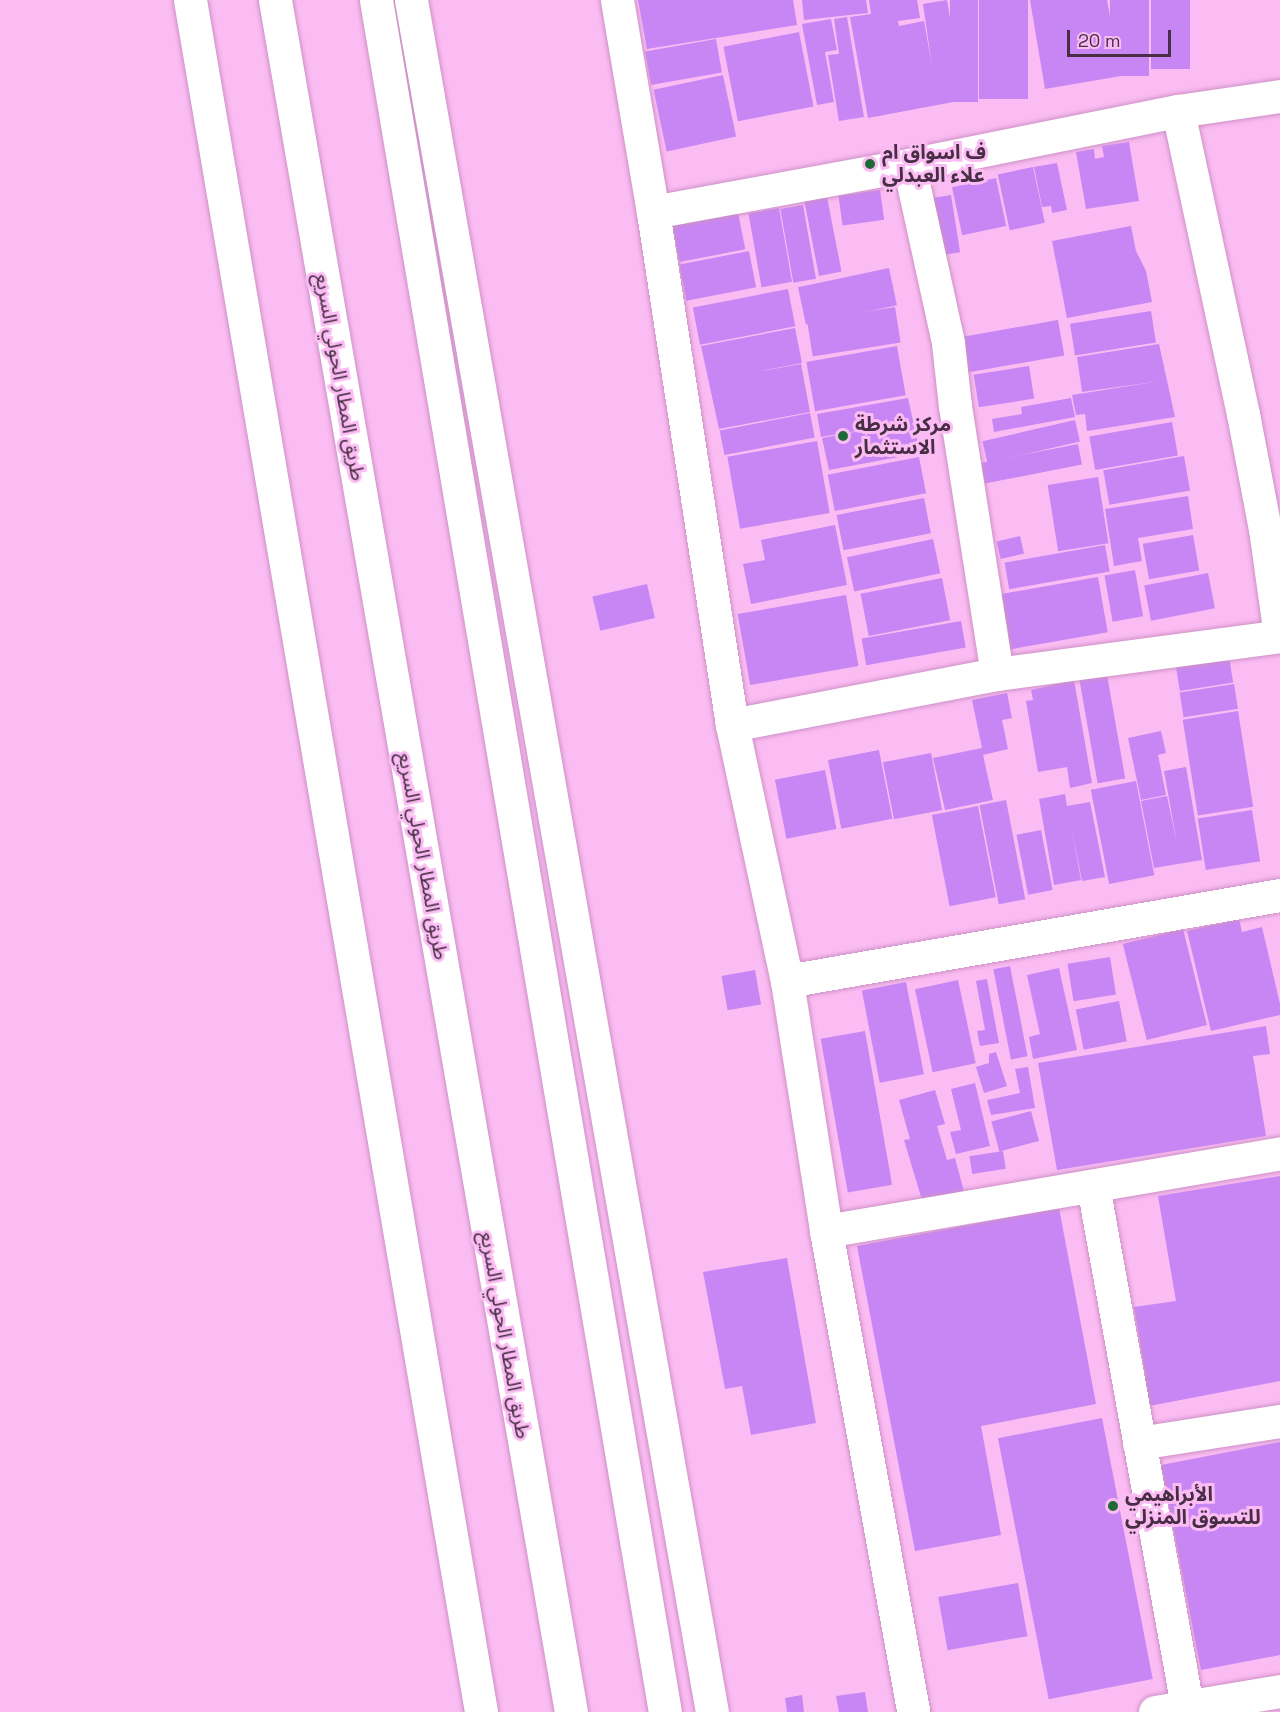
<!DOCTYPE html>
<meta charset="utf-8">
<style>
body{margin:0}
#map{position:relative;width:1280px;height:1712px;overflow:hidden;background:#fbbcf3;font-family:"Space Grotesk","Noto Sans Arabic",sans-serif}
div>[style]{position:absolute}
.building>*{inset:0;background:#c886f4;transform-origin:0 0}
.roads{filter:drop-shadow(0 0 2px #cd91c6) drop-shadow(0 0 2px #cd91c6)}
.street>*{height:33px;margin:-16.5px;padding:0 16.5px;transform-origin:16.5px;border-radius:16.5px;background:#fff}
.secondary>*{height:33px;margin:-16.5px;padding:0 16.5px;transform-origin:16.5px;border-radius:16.5px;background:#fff}
.highway>*{height:33px;margin:-16.5px;padding:0 16.5px;transform-origin:16.5px;border-radius:16.5px;background:#fff}
.dots>*{width:16px;height:16px;translate:-50% -50%;box-sizing:border-box;border:3px solid #fbbcf3;border-radius:50%}
span{translate:-50% -50%;white-space:nowrap;text-align:center;line-height:1.15;-webkit-text-stroke:6px #fbbcf3;paint-order:stroke}
.poi-label{font-size:20px;color:#472e44;font-weight:700}
.left{translate:0 -50%;text-align:left}
.street-label{font-size:20px;color:#472e44}
.scale{position:absolute;left:1067px;top:30px;width:104px;height:27px;box-sizing:border-box;border:3px solid #472e44;border-top:0;padding-left:8px;font-size:18px;line-height:21px;white-space:nowrap;color:#472e44;-webkit-text-stroke:4px #fbbcf3;paint-order:stroke}
</style>
<div id="map">
<div class="building">
<div style="clip-path:polygon(638px 0,793px 0,797px 25px,647px 49px)"></div>
<div style="clip-path:polygon(802px 0,866px 0,868px 13px,804px 20px)"></div>
<div style="clip-path:polygon(869px 0,917px 0,920px 18px,898px 21px,899px 26px,924px 21px,932px 66px,923px 4px,947px 0,964px 100px,868px 118px,850px 17px,871px 14px)"></div>
<div style="left:950px;top:0;width:28px;height:102px"></div>
<div style="left:979px;top:0;width:49px;height:99px"></div>
<div style="clip-path:polygon(1030px 0,1107px 0,1121px 76px,1045px 89px)"></div>
<div style="left:1110px;top:0;width:39px;height:76px"></div>
<div style="left:1151px;top:0;width:39px;height:69px"></div>
<div style="clip-path:polygon(847px 17px,864px 117px,839px 121px,828px 55px,839px 54px,834px 19px)"></div>
<div style="clip-path:polygon(831px 19px,837px 50px,825px 52px,834px 102px,817px 105px,802px 24px)"></div>
<div style="left:799px;top:32px;width:76px;height:77px;rotate:79deg"></div>
<div style="left:716px;top:39px;width:34px;height:72px;rotate:80deg"></div>
<div style="left:723px;top:75px;width:63px;height:71px;rotate:78deg"></div>
<div style="clip-path:polygon(1129px 142px,1139px 201px,1086px 209px,1076px 152px,1094px 149px,1095px 159px,1104px 157px,1102px 146px)"></div>
<div style="clip-path:polygon(1057px 163px,1067px 210px,1052px 213px,1051px 206px,1042px 207px,1034px 167px)"></div>
<div style="left:1033px;top:167px;width:57px;height:36px;rotate:78deg"></div>
<div style="left:996px;top:178px;width:49px;height:45px;rotate:78deg"></div>
<div style="left:880px;top:190px;width:30px;height:42px;rotate:82deg"></div>
<div style="left:951px;top:195px;width:58px;height:19px;rotate:81deg"></div>
<div style="left:827px;top:197px;width:76px;height:23px;rotate:79deg"></div>
<div style="left:803px;top:205px;width:75px;height:23px;rotate:80deg"></div>
<div style="left:779px;top:208px;width:75px;height:31px;rotate:80deg"></div>
<div style="left:738px;top:212px;width:38px;height:67px;rotate:79deg"></div>
<div style="clip-path:polygon(1131px 226px,1136px 251px,1146px 271px,1152px 302px,1067px 318px,1052px 241px)"></div>
<div style="left:749px;top:251px;width:37px;height:71px;rotate:79deg"></div>
<div style="left:889px;top:268px;width:38px;height:93px;rotate:78deg"></div>
<div style="left:788px;top:289px;width:38px;height:97px;rotate:79deg"></div>
<div style="left:895px;top:307px;width:36px;height:89px;rotate:81deg"></div>
<div style="left:1151px;top:311px;width:32px;height:82px;rotate:81deg"></div>
<div style="left:1058px;top:320px;width:36px;height:98px;rotate:80deg"></div>
<div style="clip-path:polygon(795px 328px,802px 363px,756px 372px,801px 364px,810px 412px,719px 429px,701px 346px)"></div>
<div style="clip-path:polygon(1159px 344px,1175px 417px,1087px 431px,1085px 414px,1076px 415px,1072px 395px,1161px 381px,1082px 392px,1077px 357px)"></div>
<div style="left:897px;top:346px;width:50px;height:92px;rotate:80deg"></div>
<div style="left:1029px;top:366px;width:33px;height:56px;rotate:81deg"></div>
<div style="clip-path:polygon(908px 398px,920px 453px,829px 470px,822px 438px,897px 424px,821px 437px,817px 414px)"></div>
<div style="clip-path:polygon(1071px 398px,1075px 417px,994px 432px,992px 419px,1022px 414px,1021px 407px)"></div>
<div style="left:810px;top:413px;width:25px;height:92px;rotate:79deg"></div>
<div style="left:1075px;top:420px;width:22px;height:95px;rotate:77deg"></div>
<div style="left:1172px;top:422px;width:34px;height:84px;rotate:80deg"></div>
<div style="left:817px;top:441px;width:73px;height:91px;rotate:80deg"></div>
<div style="left:1078px;top:444px;width:21px;height:99px;rotate:79deg"></div>
<div style="left:1184px;top:456px;width:35px;height:82px;rotate:80deg"></div>
<div style="left:919px;top:457px;width:37px;height:93px;rotate:79deg"></div>
<div style="left:1098px;top:477px;width:67px;height:51px;rotate:81deg"></div>
<div style="clip-path:polygon(1188px 496px,1193px 529px,1138px 538px,1142px 561px,1114px 566px,1105px 509px)"></div>
<div style="left:924px;top:498px;width:36px;height:89px;rotate:79deg"></div>
<div style="clip-path:polygon(835px 525px,847px 585px,751px 604px,743px 564px,765px 560px,761px 540px)"></div>
<div style="left:1193px;top:535px;width:36px;height:51px;rotate:80deg"></div>
<div style="left:1020px;top:536px;width:18px;height:24px;rotate:77deg"></div>
<div style="left:933px;top:539px;width:35px;height:88px;rotate:78deg"></div>
<div style="left:1105px;top:545px;width:27px;height:102px;rotate:80deg"></div>
<div style="left:1135px;top:570px;width:47px;height:31px;rotate:80deg"></div>
<div style="left:1208px;top:573px;width:36px;height:65px;rotate:79deg"></div>
<div style="left:1098px;top:577px;width:56px;height:108px;rotate:80deg"></div>
<div style="left:942px;top:578px;width:43px;height:83px;rotate:79deg"></div>
<div style="left:647px;top:584px;width:35px;height:56px;rotate:77deg"></div>
<div style="left:846px;top:595px;width:72px;height:110px;rotate:80deg"></div>
<div style="left:961px;top:621px;width:27px;height:101px;rotate:80deg"></div>
<div style="left:1228px;top:650px;width:33px;height:54px;rotate:81deg"></div>
<div style="left:1107px;top:675px;width:105px;height:28px;rotate:80deg"></div>
<div style="clip-path:polygon(1074px 680px,1092px 783px,1070px 788px,1067px 767px,1038px 772px,1026px 701px,1033px 700px,1031px 690px)"></div>
<div style="left:1234px;top:684px;width:25px;height:55px;rotate:81deg"></div>
<div style="clip-path:polygon(1007px 693px,1012px 718px,1002px 720px,1008px 749px,983px 755px,993px 800px,945px 810px,933px 758px,982px 748px,972px 700px)"></div>
<div style="left:1238px;top:711px;width:97px;height:56px;rotate:81deg"></div>
<div style="clip-path:polygon(1161px 731px,1166px 753px,1158px 755px,1166px 795px,1141px 800px,1128px 738px)"></div>
<div style="left:879px;top:750px;width:70px;height:52px;rotate:79deg"></div>
<div style="left:931px;top:753px;width:58px;height:49px;rotate:79deg"></div>
<div style="clip-path:polygon(1186px 767px,1202px 860px,1154px 868px,1141px 801px,1167px 796px,1177px 844px,1164px 771px)"></div>
<div style="left:825px;top:770px;width:60px;height:51px;rotate:79deg"></div>
<div style="left:1136px;top:781px;width:96px;height:46px;rotate:79deg"></div>
<div style="clip-path:polygon(1065px 794px,1067px 806px,1090px 802px,1105px 877px,1082px 881px,1071px 824px,1081px 880px,1054px 885px,1039px 799px)"></div>
<div style="left:1006px;top:800px;width:101px;height:27px;rotate:79deg"></div>
<div style="left:978px;top:806px;width:93px;height:47px;rotate:79deg"></div>
<div style="left:1252px;top:810px;width:52px;height:55px;rotate:81deg"></div>
<div style="left:1041px;top:830px;width:61px;height:25px;rotate:79deg"></div>
<div style="clip-path:polygon(1239px 919px,1242px 932px,1262px 927px,1280px 1004px,1280px 1015px,1211px 1031px,1187px 931px)"></div>
<div style="left:1183px;top:929px;width:99px;height:62px;rotate:76deg"></div>
<div style="left:1110px;top:957px;width:38px;height:43px;rotate:81deg"></div>
<div style="left:1010px;top:966px;width:92px;height:17px;rotate:79deg"></div>
<div style="clip-path:polygon(1059px 968px,1077px 1050px,1033px 1059px,1029px 1037px,1040px 1034px,1027px 975px)"></div>
<div style="left:755px;top:970px;width:35px;height:34px;rotate:80deg"></div>
<div style="clip-path:polygon(987px 979px,999px 1043px,980px 1046px,977px 1031px,985px 1030px,976px 981px)"></div>
<div style="left:958px;top:980px;width:85px;height:44px;rotate:78deg"></div>
<div style="left:906px;top:982px;width:94px;height:45px;rotate:79deg"></div>
<div style="left:1119px;top:1001px;width:41px;height:44px;rotate:79deg"></div>
<div style="clip-path:polygon(1266px 1026px,1270px 1054px,1253px 1056px,1266px 1136px,1057px 1170px,1038px 1063px)"></div>
<div style="left:865px;top:1031px;width:156px;height:45px;rotate:80deg"></div>
<div style="clip-path:polygon(996px 1052px,1007px 1086px,984px 1093px,976px 1067px,989px 1063px,989px 1054px)"></div>
<div style="clip-path:polygon(1028px 1067px,1035px 1108px,991px 1115px,987px 1100px,1020px 1093px,1015px 1069px)"></div>
<div style="clip-path:polygon(975px 1083px,990px 1146px,956px 1154px,950px 1132px,961px 1130px,951px 1089px)"></div>
<div style="clip-path:polygon(935px 1090px,945px 1124px,937px 1126px,947px 1160px,955px 1158px,965px 1195px,924px 1207px,904px 1140px,910px 1139px,899px 1100px)"></div>
<div style="left:1031px;top:1111px;width:31px;height:41px;rotate:75deg"></div>
<div style="left:1003px;top:1151px;width:18px;height:34px;rotate:81deg"></div>
<div style="clip-path:polygon(1280px 1176px,1280px 1381px,1144px 1407px,1138px 1383px,1146px 1378px,1134px 1307px,1176px 1301px,1158px 1196px)"></div>
<div style="clip-path:polygon(1059px 1208px,1096px 1404px,981px 1426px,1001px 1535px,915px 1551px,857px 1246px)"></div>
<div style="clip-path:polygon(787px 1258px,816px 1423px,751px 1435px,742px 1386px,725px 1389px,703px 1272px)"></div>
<div style="left:1102px;top:1418px;width:266px;height:106px;rotate:79deg"></div>
<div style="clip-path:polygon(1280px 1442px,1280px 1655px,1201px 1670px,1161px 1465px)"></div>
<div style="left:1018px;top:1583px;width:54px;height:81px;rotate:80deg"></div>
<div style="clip-path:polygon(865px 1692px,868px 1712px,839px 1712px,836px 1696px)"></div>
<div style="clip-path:polygon(802px 1695px,804px 1712px,787px 1712px,785px 1698px)"></div>
</div>
<div class="roads">
<div class="street">
<div style="left:617px;top:0;width:215px;rotate:80.4deg"></div>
<div style="left:653px;top:212px;width:519px;rotate:81.25deg"></div>
<div style="left:732px;top:725px;width:262px;rotate:77.9deg"></div>
<div style="left:787px;top:981px;width:253px;rotate:81.1deg"></div>
<div style="left:826px;top:1231px;width:489px;rotate:79.7deg"></div>
<div style="left:1178px;top:111px;width:310px;rotate:77.9deg"></div>
<div style="left:1243px;top:414px;width:117px;rotate:79.2deg"></div>
<div style="left:1265px;top:529px;width:108px;rotate:82deg"></div>
<div style="left:909px;top:165px;width:182px;rotate:77.6deg"></div>
<div style="left:948px;top:343px;width:63px;rotate:83.7deg"></div>
<div style="left:955px;top:406px;width:271px;rotate:81.1deg"></div>
<div style="left:653px;top:212px;width:260px;rotate:-10.4deg"></div>
<div style="left:909px;top:165px;width:274px;rotate:-11.4deg"></div>
<div style="left:1178px;top:111px;width:103px;rotate:-8.4deg"></div>
<div style="left:732px;top:725px;width:270px;rotate:-10.9deg"></div>
<div style="left:997px;top:674px;width:286px;rotate:-7.6deg"></div>
<div style="left:787px;top:981px;width:500px;rotate:-9.9deg"></div>
<div style="left:1093px;top:1186px;width:528px;rotate:79.75deg"></div>
<div style="left:826px;top:1231px;width:461px;rotate:-9.7deg"></div>
<div style="left:1139px;top:1443px;width:143px;rotate:-8.9deg"></div>
<div style="left:1155px;top:1712px;width:127px;rotate:-9.5deg"></div>
</div>
<div class="secondary">
<div style="left:376px;top:0;width:1736px;rotate:80.42deg"></div>
<div style="left:411px;top:0;width:1738px;rotate:80.03deg"></div>
</div>
<div class="highway">
<div style="left:190px;top:0;width:1737px;rotate:80.35deg"></div>
<div style="left:275px;top:0;width:1737px;rotate:80.19deg"></div>
</div>
</div>
<div class="dots">
<div style="left:870px;top:164px;background:#206a38"></div>
<div style="left:843px;top:436px;background:#206a38"></div>
<div style="left:1113px;top:1506px;background:#206a38"></div>
</div>
<div class="poi-label">
<span class="left" style="left:882px;top:164px">ف اسواق ام<br>علاء العبدلي</span>
<span class="left" style="left:855px;top:436px">مركز شرطة<br>الاستثمار</span>
<span class="left" style="left:1125px;top:1506px">الأبراهيمي<br>للتسوق المنزلي</span>
</div>
<div class="street-label">
<span style="left:340px;top:377px;rotate:80deg">طريق المطار الحولي السريع</span>
<span style="left:423px;top:856px;rotate:80deg">طريق المطار الحولي السريع</span>
<span style="left:505px;top:1335px;rotate:80deg">طريق المطار الحولي السريع</span>
</div>
<div class="scale">20 m</div>
</div>
